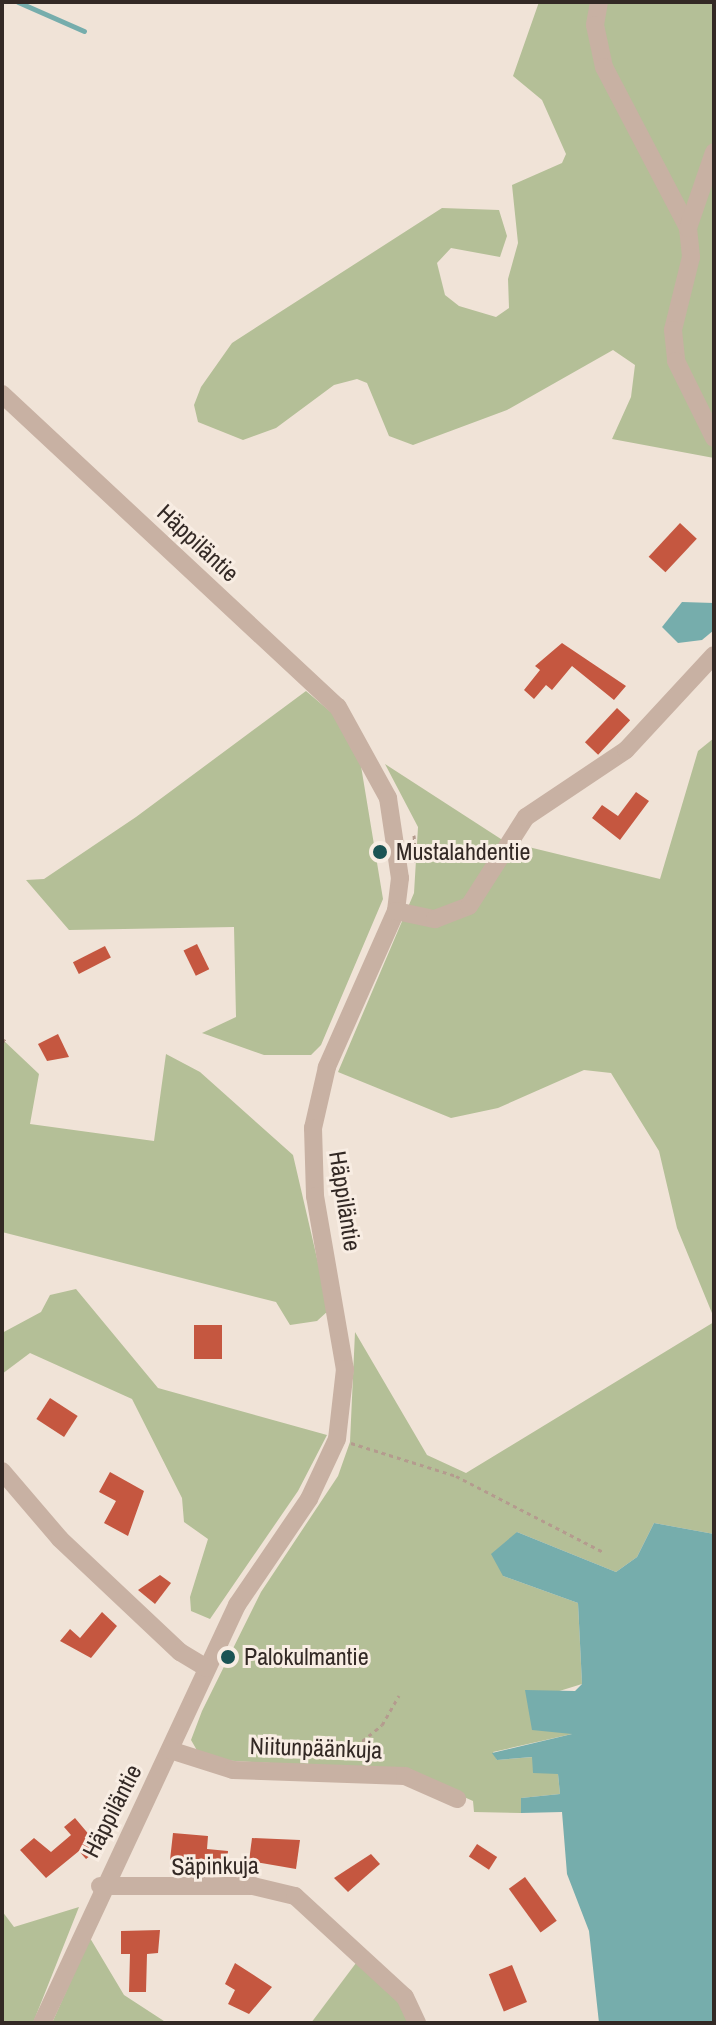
<!DOCTYPE html>
<meta charset="utf-8">
<style>
body{margin:0}
#map{position:relative;width:716px;height:2025px;overflow:hidden;background:#f0e3d7;font-family:"Archivo Narrow",sans-serif}
div>[style]{position:absolute}
.green>*{inset:0;background:#b4bf97}
.water>*{inset:0;background:#76adac}
.stream>*{height:5px;margin:-2.5px;padding:0 2.5px;transform-origin:2.5px;border-radius:2.5px;background:#76adac}
.building>*{inset:0;background:#c55740;transform-origin:0 0}
.path>*{height:3px;margin-top:-1.5px;transform-origin:0;background:repeating-linear-gradient(90deg,#b49b8e 0 4px,transparent 0 8px)}
.minor>*{height:18px;margin:-9px;padding:0 9px;transform-origin:9px;border-radius:9px;background:#c8b1a3}
.dots>*{width:22px;height:22px;translate:-50% -50%;box-sizing:border-box;border:4px solid #f8ede3;border-radius:50%}
span{translate:-50% -50%;white-space:nowrap;text-align:center;line-height:1.15;-webkit-text-stroke:6px #f8ede3;paint-order:stroke}
.street-label{font-size:24px;color:#332925}
.poi-label{font-size:24px;color:#332925}
.left{translate:0 -50%;text-align:left}
.frame{position:absolute;inset:0;border:4px solid #332925;pointer-events:none}
</style>
<div id="map">
<div class="green">
<div style="clip-path:polygon(539px 2px,714px 2px,714px 458px,612px 439px,631px 397px,635px 365px,613px 350px,507px 410px,413px 445px,389px 436px,367px 383px,357px 379px,334px 385px,276px 428px,243px 440px,198px 422px,194px 405px,201px 387px,232px 343px,442px 208px,499px 210px,507px 236px,500px 257px,451px 248px,437px 263px,445px 295px,459px 306px,496px 317px,509px 308px,508px 279px,518px 243px,512px 185px,562px 163px,566px 154px,542px 100px,513px 76px)"></div>
<div style="clip-path:polygon(306px 691px,332px 713px,361px 766px,383px 899px,321px 1045px,311px 1055px,264px 1055px,202px 1033px,236px 1017px,234px 927px,69px 930px,26px 880px,44px 879px,136px 817px)"></div>
<div style="clip-path:polygon(714px 738px,714px 1318px,677px 1228px,659px 1151px,611px 1073px,584px 1070px,498px 1108px,451px 1118px,338px 1072px,414px 893px,418px 827px,385px 764px,504px 841px,660px 879px,698px 751px)"></div>
<div style="clip-path:polygon(2px 1039px,39px 1074px,30px 1124px,154px 1141px,166px 1054px,200px 1072px,293px 1155px,329px 1310px,317px 1321px,290px 1325px,276px 1302px,2px 1232px)"></div>
<div style="clip-path:polygon(76px 1289px,158px 1388px,327px 1435px,298px 1491px,210px 1619px,191px 1611px,190px 1597px,208px 1539px,184px 1522px,182px 1498px,132px 1399px,30px 1353px,2px 1374px,2px 1333px,41px 1312px,50px 1295px)"></div>
<div style="clip-path:polygon(714px 1322px,714px 1534px,654px 1523px,637px 1557px,616px 1572px,517px 1532px,503px 1576px,578px 1603px,582px 1684px,527px 1701px,572px 1734px,493px 1752px,497px 1760px,533px 1757px,558px 1774px,560px 1794px,521px 1798px,521px 1813px,474px 1812px,473px 1801px,406px 1771px,202px 1759px,191px 1740px,202px 1711px,261px 1592px,338px 1476px,350px 1442px,355px 1332px,427px 1455px,466px 1473px)"></div>
<div style="clip-path:polygon(79px 1907px,33px 2023px,2px 2023px,2px 1911px,14px 1927px)"></div>
<div style="clip-path:polygon(90px 1938px,124px 1995px,167px 2023px,52px 2023px)"></div>
<div style="clip-path:polygon(362px 1955px,405px 1996px,408px 2023px,311px 2023px)"></div>
</div>
<div class="water">
<div style="clip-path:polygon(682px 602px,714px 603px,714px 630px,702px 640px,678px 643px,662px 627px)"></div>
<div style="clip-path:polygon(654px 1523px,714px 1534px,714px 2023px,599px 2023px,589px 1931px,567px 1874px,562px 1812px,521px 1813px,521px 1798px,560px 1794px,558px 1774px,533px 1773px,532px 1757px,497px 1760px,492px 1753px,572px 1734px,532px 1730px,525px 1690px,575px 1691px,582px 1684px,578px 1603px,503px 1576px,491px 1554px,517px 1532px,616px 1572px,637px 1557px)"></div>
</div>
<div class="stream">
<div style="left:18px;top:2px;width:72px;rotate:23.7deg"></div>
</div>
<div class="building">
<div style="left:680px;top:523px;width:23px;height:46px;rotate:43deg"></div>
<div style="clip-path:polygon(562px 643px,626px 686px,614px 700px,572px 666px,552px 690px,546px 685px,534px 699px,524px 690px,540px 670px,535px 666px)"></div>
<div style="left:617px;top:708px;width:18px;height:47px;rotate:43deg"></div>
<div style="clip-path:polygon(636px 792px,649px 801px,620px 840px,592px 818px,602px 805px,618px 816px)"></div>
<div style="left:197px;top:944px;width:28px;height:15px;rotate:64deg"></div>
<div style="left:105px;top:946px;width:13px;height:36px;rotate:63deg"></div>
<div style="clip-path:polygon(58px 1034px,69px 1057px,47px 1061px,38px 1044px)"></div>
<div style="left:194px;top:1325px;width:28px;height:34px"></div>
<div style="left:50px;top:1398px;width:33px;height:25px;rotate:33deg"></div>
<div style="clip-path:polygon(110px 1472px,144px 1491px,128px 1536px,104px 1523px,116px 1501px,99px 1492px)"></div>
<div style="clip-path:polygon(160px 1575px,171px 1583px,155px 1604px,138px 1590px)"></div>
<div style="clip-path:polygon(102px 1612px,117px 1626px,91px 1658px,60px 1641px,70px 1629px,80px 1638px)"></div>
<div style="clip-path:polygon(75px 1818px,91px 1837px,99px 1831px,108px 1842px,86px 1859px,79px 1851px,46px 1878px,20px 1850px,34px 1838px,51px 1852px,71px 1835px,64px 1827px)"></div>
<div style="clip-path:polygon(173px 1833px,208px 1836px,207px 1849px,228px 1851px,227px 1865px,170px 1860px)"></div>
<div style="clip-path:polygon(252px 1838px,300px 1840px,296px 1869px,249px 1861px)"></div>
<div style="left:477px;top:1844px;width:24px;height:15px;rotate:33deg"></div>
<div style="clip-path:polygon(371px 1854px,380px 1864px,348px 1892px,334px 1878px)"></div>
<div style="left:525px;top:1877px;width:54px;height:20px;rotate:54deg"></div>
<div style="clip-path:polygon(160px 1930px,158px 1953px,147px 1954px,146px 1992px,129px 1992px,130px 1954px,121px 1954px,121px 1931px)"></div>
<div style="clip-path:polygon(235px 1963px,272px 1987px,249px 2014px,228px 2004px,235px 1990px,225px 1984px)"></div>
<div style="left:512px;top:1965px;width:40px;height:25px;rotate:68deg"></div>
</div>
<div class="path">
<div style="left:414px;top:835px;width:27px;rotate:86deg"></div>
<div style="left:2px;top:1039px;width:6px;rotate:31deg"></div>
<div style="left:351px;top:1443px;width:110px;rotate:17.4deg"></div>
<div style="left:456px;top:1476px;width:165px;rotate:27.3deg"></div>
<div style="left:273px;top:1753px;width:77px;rotate:-1.5deg"></div>
<div style="left:350px;top:1751px;width:41px;rotate:-39.1deg"></div>
<div style="left:382px;top:1725px;width:34px;rotate:-60deg"></div>
</div>
<div class="minor">
<div style="left:599px;top:2px;width:23px;rotate:100deg"></div>
<div style="left:595px;top:25px;width:43px;rotate:77.9deg"></div>
<div style="left:604px;top:67px;width:182px;rotate:62.4deg"></div>
<div style="left:688px;top:228px;width:29px;rotate:84deg"></div>
<div style="left:691px;top:257px;width:75px;rotate:103.9deg"></div>
<div style="left:673px;top:330px;width:31px;rotate:84deg"></div>
<div style="left:676px;top:361px;width:86px;rotate:63.7deg"></div>
<div style="left:688px;top:228px;width:80px;rotate:-71.1deg"></div>
<div style="left:2px;top:394px;width:459px;rotate:43deg"></div>
<div style="left:338px;top:707px;width:104px;rotate:61.2deg"></div>
<div style="left:388px;top:798px;width:81px;rotate:81.5deg"></div>
<div style="left:400px;top:878px;width:33px;rotate:97deg"></div>
<div style="left:396px;top:911px;width:171px;rotate:113.9deg"></div>
<div style="left:327px;top:1067px;width:63px;rotate:102.9deg"></div>
<div style="left:313px;top:1128px;width:68px;rotate:88.3deg"></div>
<div style="left:315px;top:1196px;width:176px;rotate:80.2deg"></div>
<div style="left:345px;top:1369px;width:70px;rotate:96.5deg"></div>
<div style="left:337px;top:1439px;width:66px;rotate:115deg"></div>
<div style="left:309px;top:1499px;width:128px;rotate:124.2deg"></div>
<div style="left:237px;top:1605px;width:461px;rotate:115deg"></div>
<div style="left:396px;top:911px;width:40px;rotate:12deg"></div>
<div style="left:435px;top:919px;width:36px;rotate:-21deg"></div>
<div style="left:469px;top:906px;width:106px;rotate:-57.4deg"></div>
<div style="left:526px;top:817px;width:120px;rotate:-33.8deg"></div>
<div style="left:626px;top:750px;width:129px;rotate:-47.2deg"></div>
<div style="left:2px;top:1471px;width:89px;rotate:49.5deg"></div>
<div style="left:60px;top:1539px;width:165px;rotate:43.3deg"></div>
<div style="left:180px;top:1652px;width:31px;rotate:31deg"></div>
<div style="left:170px;top:1750px;width:66px;rotate:17.6deg"></div>
<div style="left:233px;top:1770px;width:172px;rotate:2deg"></div>
<div style="left:405px;top:1776px;width:57px;rotate:23.9deg"></div>
<div style="left:100px;top:1886px;width:153px"></div>
<div style="left:253px;top:1886px;width:43px;rotate:13.4deg"></div>
<div style="left:295px;top:1896px;width:149px;rotate:42.6deg"></div>
<div style="left:405px;top:1997px;width:29px;rotate:65deg"></div>
</div>
<div class="dots">
<div style="left:380px;top:852px;background:#1b5454"></div>
<div style="left:228px;top:1657px;background:#1b5454"></div>
</div>
<div class="street-label">
<span style="left:198px;top:543px;rotate:43deg">Häppiläntie</span>
<span style="left:345px;top:1201px;rotate:81deg">Häppiläntie</span>
<span style="left:316px;top:1748px;rotate:2deg">Niitunpäänkuja</span>
<span style="left:112px;top:1811px;rotate:-63deg">Häppiläntie</span>
<span style="left:215px;top:1866px;rotate:-1deg">Säpinkuja</span>
</div>
<div class="poi-label">
<span class="left" style="left:396px;top:852px">Mustalahdentie</span>
<span class="left" style="left:244px;top:1657px">Palokulmantie</span>
</div>
<div class="frame"></div>
</div>
